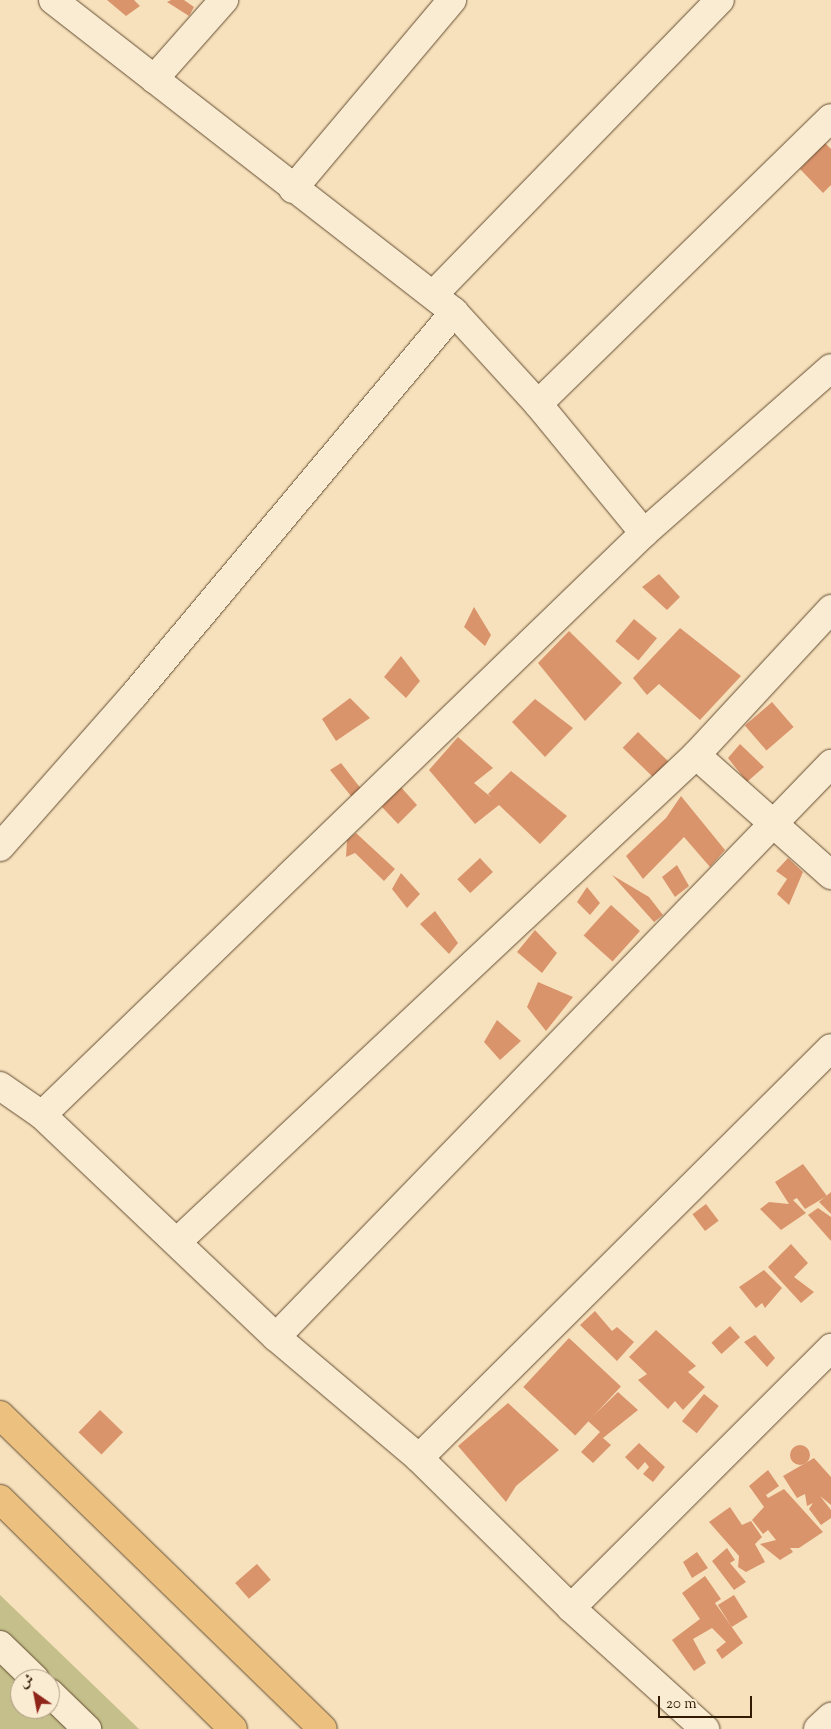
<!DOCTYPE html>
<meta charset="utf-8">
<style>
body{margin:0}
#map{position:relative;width:831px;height:1729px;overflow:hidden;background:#f7e1bc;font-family:"Sorts Mill Goudy",Amiri,serif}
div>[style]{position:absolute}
.green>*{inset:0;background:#c5c08b}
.building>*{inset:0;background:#d9946c;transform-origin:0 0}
.round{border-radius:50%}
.roads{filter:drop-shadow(0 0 1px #634c31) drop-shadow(0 0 1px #634c31)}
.minor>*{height:28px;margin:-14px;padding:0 14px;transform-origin:14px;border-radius:14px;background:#faecd3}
.major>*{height:28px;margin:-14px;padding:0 14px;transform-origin:14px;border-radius:14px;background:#ecc07e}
span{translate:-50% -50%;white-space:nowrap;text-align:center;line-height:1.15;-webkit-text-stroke:4px #faecd3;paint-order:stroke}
.north{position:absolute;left:10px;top:1669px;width:50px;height:50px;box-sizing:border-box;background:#faecd3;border:1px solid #aa9880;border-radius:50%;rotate:327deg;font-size:14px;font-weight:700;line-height:20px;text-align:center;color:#321b03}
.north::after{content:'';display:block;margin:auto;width:18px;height:22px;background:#8f2418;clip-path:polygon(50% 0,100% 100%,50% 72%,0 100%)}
.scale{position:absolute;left:658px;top:1696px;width:94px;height:22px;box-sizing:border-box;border:2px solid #321b03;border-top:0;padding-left:6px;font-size:15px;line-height:18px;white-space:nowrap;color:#321b03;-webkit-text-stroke:4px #faecd3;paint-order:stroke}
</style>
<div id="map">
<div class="green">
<div style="clip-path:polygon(evenodd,0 1595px,139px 1729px,0 1729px,0 1595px,20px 1679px,50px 1679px,50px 1709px,20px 1709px,20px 1679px)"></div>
</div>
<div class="building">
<div style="clip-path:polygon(107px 0,134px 0,140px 6px,126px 16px)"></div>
<div style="clip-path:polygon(171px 0,184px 0,194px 7px,189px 16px,167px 2px)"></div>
<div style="clip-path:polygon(825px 143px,831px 149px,831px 185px,823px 193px,800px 169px)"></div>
<div style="clip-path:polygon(659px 574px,680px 597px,667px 610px,642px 587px)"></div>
<div style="clip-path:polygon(474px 607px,491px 635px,485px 646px,464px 627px)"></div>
<div style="left:634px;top:619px;width:30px;height:29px;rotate:40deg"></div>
<div style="clip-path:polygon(680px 628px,741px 676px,700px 720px,659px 684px,647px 695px,633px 678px)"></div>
<div style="clip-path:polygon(569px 631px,622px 683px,585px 721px,538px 663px)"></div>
<div style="clip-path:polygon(401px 656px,420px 681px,406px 698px,384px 677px)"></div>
<div style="clip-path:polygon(350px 698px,370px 718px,336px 741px,322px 719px)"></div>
<div style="clip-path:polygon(535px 699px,573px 728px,545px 757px,512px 722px)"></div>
<div style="left:772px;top:702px;width:33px;height:36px;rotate:49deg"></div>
<div style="left:638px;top:732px;width:42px;height:22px;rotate:44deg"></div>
<div style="clip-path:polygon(458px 737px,493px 768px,474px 783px,492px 798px,488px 794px,511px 771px,567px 816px,540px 844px,499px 805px,475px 824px,429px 770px)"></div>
<div style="clip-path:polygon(740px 744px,764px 767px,747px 782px,728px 758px)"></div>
<div style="clip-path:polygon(341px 763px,362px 790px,355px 801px,330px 770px)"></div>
<div style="clip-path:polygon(399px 785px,417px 805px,398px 824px,382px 807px)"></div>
<div style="clip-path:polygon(681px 796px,725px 850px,710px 867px,684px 837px,643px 879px,626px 856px,666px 818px)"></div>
<div style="clip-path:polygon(356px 833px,395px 869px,384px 881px,355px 853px,346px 857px,347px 840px)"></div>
<div style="left:480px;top:858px;width:19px;height:31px;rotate:47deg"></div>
<div style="clip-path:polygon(788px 858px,803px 872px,789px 905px,777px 894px,787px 879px,776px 871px)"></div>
<div style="clip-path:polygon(677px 865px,689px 886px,675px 897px,662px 877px)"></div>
<div style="clip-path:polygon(401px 873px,420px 894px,407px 908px,392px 889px)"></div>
<div style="clip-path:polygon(612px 875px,649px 897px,663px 915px,654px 922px)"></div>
<div style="clip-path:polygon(587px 887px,600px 903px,590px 915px,577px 902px)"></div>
<div style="left:611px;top:905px;width:39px;height:41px;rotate:42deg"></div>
<div style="clip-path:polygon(435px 911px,458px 943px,449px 954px,420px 924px)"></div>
<div style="clip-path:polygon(535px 930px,557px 953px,542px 973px,517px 952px)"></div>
<div style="clip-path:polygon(538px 982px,573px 997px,546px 1031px,527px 1007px)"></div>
<div style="clip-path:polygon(497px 1020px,521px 1041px,500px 1060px,484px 1042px)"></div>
<div style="clip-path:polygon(803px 1164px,827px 1196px,805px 1209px,797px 1198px,793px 1200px,806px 1213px,781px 1230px,760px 1209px,769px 1202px,789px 1204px,775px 1182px)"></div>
<div style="clip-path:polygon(831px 1192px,831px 1214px,819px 1202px)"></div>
<div style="left:706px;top:1204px;width:21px;height:17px;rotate:53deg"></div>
<div style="clip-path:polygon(818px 1208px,831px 1217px,831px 1241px,808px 1215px)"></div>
<div style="clip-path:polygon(791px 1244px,808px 1263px,794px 1277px,814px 1292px,801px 1303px,768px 1267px)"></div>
<div style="clip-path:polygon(764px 1270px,782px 1288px,765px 1308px,762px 1303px,756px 1308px,739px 1287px)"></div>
<div style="clip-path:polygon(595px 1311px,612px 1331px,617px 1327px,634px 1342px,617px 1361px,580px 1325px)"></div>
<div style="left:730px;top:1326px;width:15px;height:25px;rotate:48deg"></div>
<div style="clip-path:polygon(656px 1330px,696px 1366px,688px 1372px,705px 1387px,683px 1410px,675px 1401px,668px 1409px,638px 1380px,647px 1374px,629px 1357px)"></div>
<div style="clip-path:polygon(755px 1335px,775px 1358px,767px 1367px,744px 1342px)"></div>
<div style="left:569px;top:1338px;width:71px;height:67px;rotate:43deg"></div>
<div style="clip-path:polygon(618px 1392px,638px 1410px,603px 1438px,611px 1445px,593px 1463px,581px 1452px,600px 1432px,588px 1421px)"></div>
<div style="left:704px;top:1394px;width:19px;height:35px;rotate:39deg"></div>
<div style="clip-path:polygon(508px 1403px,559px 1450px,516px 1486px,506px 1502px,458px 1446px)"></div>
<div style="left:100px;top:1410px;width:32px;height:31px;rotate:44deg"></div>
<div style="clip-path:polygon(639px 1443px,665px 1467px,653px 1482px,643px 1474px,649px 1467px,645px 1462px,638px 1470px,625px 1457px)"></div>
<div class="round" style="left:790px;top:1445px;width:20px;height:20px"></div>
<div style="clip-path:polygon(814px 1458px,831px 1477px,831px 1505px,820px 1496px,831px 1510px,831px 1518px,821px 1525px,809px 1509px,813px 1503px,807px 1506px,805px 1494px,797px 1498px,783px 1476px)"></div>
<div style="clip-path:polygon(768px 1470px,779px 1486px,766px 1495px,768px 1498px,784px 1489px,823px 1532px,799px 1548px,790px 1548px,793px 1552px,780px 1560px,760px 1544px,776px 1540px,768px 1530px,763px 1534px,752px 1520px,764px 1507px,749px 1486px)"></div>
<div style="clip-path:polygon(730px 1507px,742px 1525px,751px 1521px,762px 1537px,755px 1544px,765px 1562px,746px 1572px,738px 1567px,739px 1556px,709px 1522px)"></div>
<div style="clip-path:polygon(727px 1548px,735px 1560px,730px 1563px,746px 1582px,734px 1590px,712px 1561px)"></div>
<div style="clip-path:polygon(697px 1552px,708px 1568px,692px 1578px,683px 1562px)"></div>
<div style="left:257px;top:1564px;width:21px;height:29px;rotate:49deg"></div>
<div style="clip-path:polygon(705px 1576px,721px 1599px,715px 1603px,743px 1643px,722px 1659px,716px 1650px,726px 1642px,712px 1628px,693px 1639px,706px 1663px,694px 1671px,672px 1640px,700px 1619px,682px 1593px)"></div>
<div style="left:734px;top:1595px;width:26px;height:19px;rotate:58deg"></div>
</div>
<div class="roads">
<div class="minor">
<div style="left:53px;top:0;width:508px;rotate:37.88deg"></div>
<div style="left:454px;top:312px;width:125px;rotate:47.6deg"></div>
<div style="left:538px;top:404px;width:167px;rotate:50.6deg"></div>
<div style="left:154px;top:79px;width:106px;rotate:-48.5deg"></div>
<div style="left:293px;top:189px;width:247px;rotate:-49.9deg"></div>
<div style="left:434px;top:294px;width:410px;rotate:-45.8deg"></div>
<div style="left:538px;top:404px;width:409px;rotate:-44.3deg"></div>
<div style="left:696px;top:755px;width:181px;rotate:41.6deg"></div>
<div style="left:0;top:847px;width:203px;rotate:-48.6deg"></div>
<div style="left:134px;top:695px;width:499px;rotate:-50.1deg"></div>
<div style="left:0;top:1086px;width:51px;rotate:34.6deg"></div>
<div style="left:42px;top:1115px;width:323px;rotate:43.5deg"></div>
<div style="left:276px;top:1337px;width:187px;rotate:40.2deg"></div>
<div style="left:419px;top:1458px;width:214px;rotate:44.6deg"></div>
<div style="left:571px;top:1608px;width:181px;rotate:42.1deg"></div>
<div style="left:42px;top:1115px;width:837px;rotate:-44.03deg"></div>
<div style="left:644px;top:533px;width:249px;rotate:-41.4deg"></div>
<div style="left:178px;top:1241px;width:710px;rotate:-43.17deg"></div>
<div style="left:696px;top:755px;width:199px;rotate:-47.2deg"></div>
<div style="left:276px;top:1337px;width:798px;rotate:-45.91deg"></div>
<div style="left:419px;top:1458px;width:581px;rotate:-44.86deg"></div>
<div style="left:571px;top:1608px;width:368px;rotate:-45deg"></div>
<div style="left:0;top:1645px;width:49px;rotate:44.2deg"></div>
<div style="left:50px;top:1693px;width:52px;rotate:44.2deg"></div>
<div style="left:818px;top:1729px;width:18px;rotate:-43deg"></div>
</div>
<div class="major">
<div style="left:0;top:1415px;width:450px;rotate:44.2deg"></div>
<div style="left:0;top:1499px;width:327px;rotate:44.6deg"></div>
</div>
</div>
<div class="north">ش</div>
<div class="scale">20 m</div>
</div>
